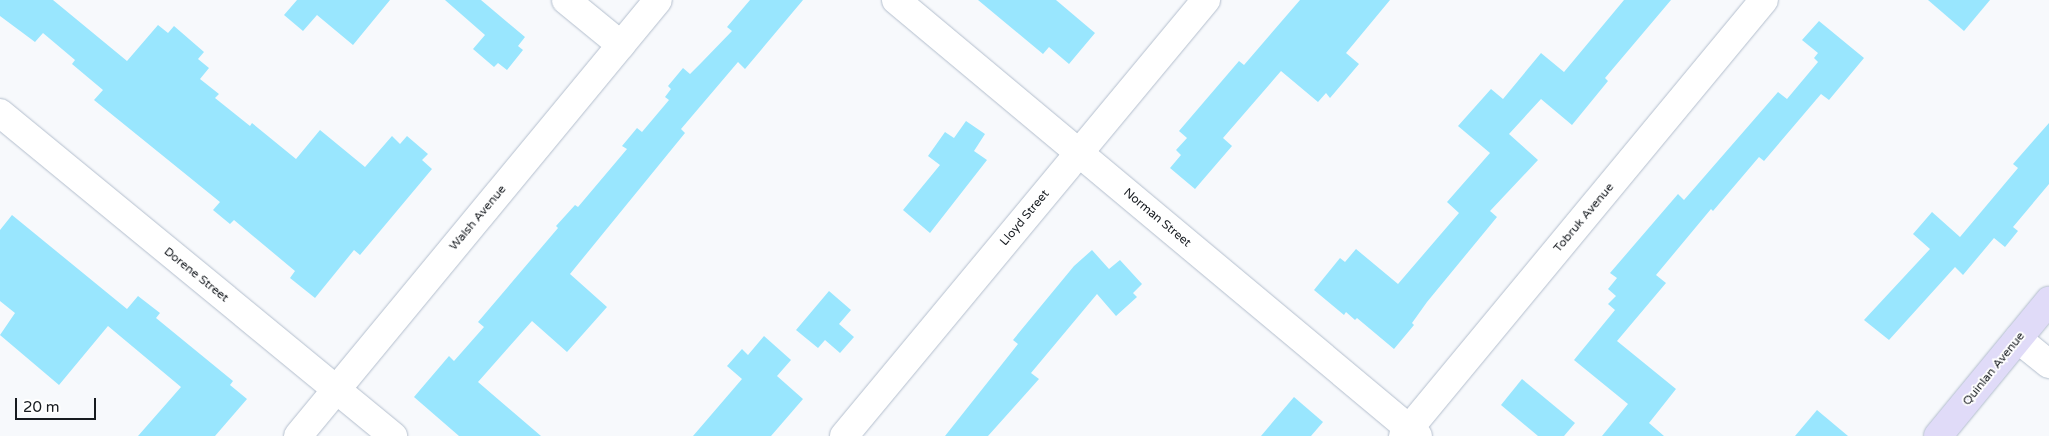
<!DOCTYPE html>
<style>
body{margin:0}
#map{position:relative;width:2049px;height:436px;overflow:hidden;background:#f7f9fc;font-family:"Varela Round",sans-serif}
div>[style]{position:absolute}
.building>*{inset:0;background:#99e6fe}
.roads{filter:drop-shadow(0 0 1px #b3becd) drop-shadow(0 0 1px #b3becd)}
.street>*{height:28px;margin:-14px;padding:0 14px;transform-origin:14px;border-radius:14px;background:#fff}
.secondary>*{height:28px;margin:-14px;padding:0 14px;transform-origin:14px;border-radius:14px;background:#e0dbf8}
span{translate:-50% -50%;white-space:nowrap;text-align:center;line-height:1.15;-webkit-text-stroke:4px #fff;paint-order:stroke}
.street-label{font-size:12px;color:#171b20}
.scale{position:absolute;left:15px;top:398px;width:81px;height:22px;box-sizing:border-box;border:2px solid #171b20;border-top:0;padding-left:6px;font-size:15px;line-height:18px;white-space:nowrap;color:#171b20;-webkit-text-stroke:4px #fff;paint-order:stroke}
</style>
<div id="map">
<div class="building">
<div style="clip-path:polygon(0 0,53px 0,127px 61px,158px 25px,168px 33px,174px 26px,204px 52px,198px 59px,209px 68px,200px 79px,219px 94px,215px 98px,250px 126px,252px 123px,296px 159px,320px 130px,365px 167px,392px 136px,400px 144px,407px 136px,428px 154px,422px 160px,432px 169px,360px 255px,354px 250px,315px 298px,290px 278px,295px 271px,234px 220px,230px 224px,213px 210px,220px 202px,94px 100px,103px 90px,72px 64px,75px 60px,43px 33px,35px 42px,0 16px)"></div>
<div style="clip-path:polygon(297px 0,390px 0,353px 45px,317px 15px,303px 31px,284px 15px)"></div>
<div style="clip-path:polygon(445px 0,481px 0,525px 37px,518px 46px,523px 50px,507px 70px,498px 63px,494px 67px,473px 49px,485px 35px)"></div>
<div style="clip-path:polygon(750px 0,803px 0,745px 69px,738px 62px,681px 129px,685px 133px,570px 274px,607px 307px,567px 352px,532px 321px,478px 382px,541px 436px,459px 436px,414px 397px,449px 356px,454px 361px,484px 327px,478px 322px,558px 228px,556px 226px,575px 205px,578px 207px,627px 149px,622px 146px,637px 128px,642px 132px,669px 100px,665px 97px,671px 89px,668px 86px,683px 68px,690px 74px,702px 62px,732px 31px,727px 27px)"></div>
<div style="clip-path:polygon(978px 0,1056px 0,1095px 33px,1069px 64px,1049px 47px,1043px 54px)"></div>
<div style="clip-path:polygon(1300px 0,1390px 0,1346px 53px,1359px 64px,1330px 98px,1326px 93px,1318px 102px,1281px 71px,1223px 138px,1232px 146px,1195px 189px,1170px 168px,1181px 155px,1176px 150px,1187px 138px,1179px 131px,1239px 61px,1244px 65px)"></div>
<div style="clip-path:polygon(1624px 0,1671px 0,1605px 78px,1608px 81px,1572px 125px,1541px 99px,1509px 134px,1538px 160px,1490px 211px,1497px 217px,1427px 302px,1412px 323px,1414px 325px,1394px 349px,1357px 318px,1355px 320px,1346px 312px,1344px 315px,1314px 290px,1340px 258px,1345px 262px,1356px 249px,1398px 284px,1459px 213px,1447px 202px,1490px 153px,1458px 126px,1491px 89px,1503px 99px,1541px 53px,1564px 72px)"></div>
<div style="clip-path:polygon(1928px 0,1990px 0,1964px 31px)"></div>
<div style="clip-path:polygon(1819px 21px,1864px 58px,1829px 100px,1821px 94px,1764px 161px,1759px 157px,1713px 211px,1711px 209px,1656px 275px,1666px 283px,1617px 341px,1676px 389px,1649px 423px,1664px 436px,1602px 436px,1628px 404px,1574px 360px,1615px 310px,1608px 304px,1616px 296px,1608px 289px,1617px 278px,1610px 273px,1678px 194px,1684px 200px,1778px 92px,1787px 99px,1818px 62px,1814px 58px,1818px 53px,1802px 40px)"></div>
<div style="clip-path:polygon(966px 121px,985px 134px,974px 151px,987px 160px,930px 233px,903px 210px,940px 165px,928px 156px,945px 132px,954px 138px)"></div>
<div style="clip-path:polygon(2049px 123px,2049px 184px,2013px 227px,2018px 231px,2005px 247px,1994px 238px,1963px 275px,1955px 267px,1889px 340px,1864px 320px,1930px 249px,1913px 234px,1932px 212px,1960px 237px,2018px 168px,2013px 164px)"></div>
<div style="clip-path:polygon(12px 215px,127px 309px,138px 296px,160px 313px,156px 318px,233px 381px,230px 385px,247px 399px,215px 436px,138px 436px,181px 387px,108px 326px,59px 385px,0 335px,15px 313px,0 301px,0 230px)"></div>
<div style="clip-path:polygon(1092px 250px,1109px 269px,1120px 260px,1142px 284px,1133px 293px,1137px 297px,1116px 316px,1097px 294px,1031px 373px,1039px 379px,988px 436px,945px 436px,1018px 344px,1013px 340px,1074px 266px)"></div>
<div style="clip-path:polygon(829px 291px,851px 310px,839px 324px,854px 337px,840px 353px,825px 340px,818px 348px,796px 330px)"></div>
<div style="clip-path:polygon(764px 336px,791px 360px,777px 376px,803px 399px,771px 436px,693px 436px,742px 379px,727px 366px,742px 349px,748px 355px)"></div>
<div style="clip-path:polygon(1522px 379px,1575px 423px,1564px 436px,1538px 436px,1501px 405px)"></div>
<div style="clip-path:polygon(1294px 397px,1323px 422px,1311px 436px,1261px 436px)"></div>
<div style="clip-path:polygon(1817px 410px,1848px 436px,1795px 436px)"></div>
</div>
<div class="roads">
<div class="street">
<div style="left:566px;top:0;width:71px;rotate:39.3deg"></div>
<div style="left:896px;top:0;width:680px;rotate:39.87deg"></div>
<div style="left:0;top:113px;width:509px;rotate:39.42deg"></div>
<div style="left:2018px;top:339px;width:40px;rotate:39deg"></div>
<div style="left:298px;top:436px;width:565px;rotate:-50.45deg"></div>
<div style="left:844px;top:436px;width:567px;rotate:-50.3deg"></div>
<div style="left:1403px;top:436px;width:566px;rotate:-50.38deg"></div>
</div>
<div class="secondary">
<div style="left:1938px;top:436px;width:175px;rotate:-50.6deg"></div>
</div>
</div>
<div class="street-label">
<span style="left:478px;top:218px;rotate:-50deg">Walsh Avenue</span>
<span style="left:1025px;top:218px;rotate:-50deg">Lloyd Street</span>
<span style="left:1157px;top:218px;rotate:40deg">Norman Street</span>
<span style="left:1584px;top:218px;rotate:-50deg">Tobruk Avenue</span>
<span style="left:196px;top:275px;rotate:39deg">Dorene Street</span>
<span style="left:1994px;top:369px;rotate:-51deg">Quinlan Avenue</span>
</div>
<div class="scale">20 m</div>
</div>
